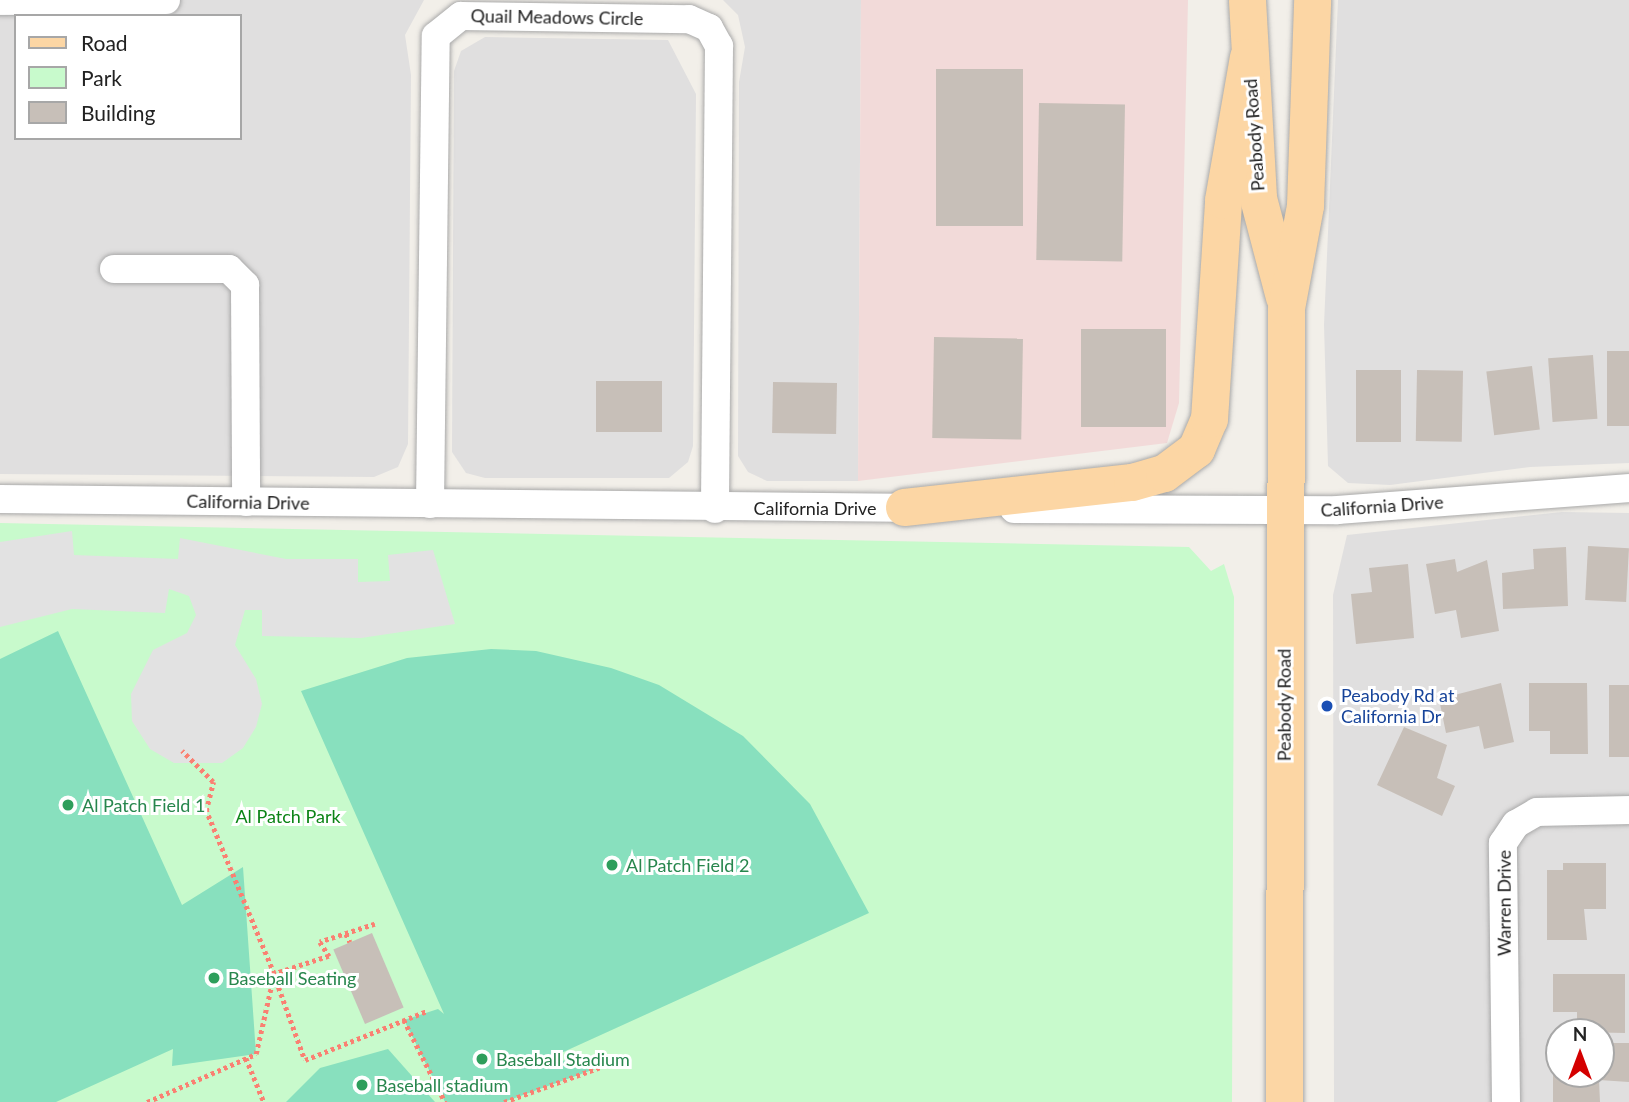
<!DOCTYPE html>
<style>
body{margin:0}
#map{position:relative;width:1629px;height:1102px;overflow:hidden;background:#f2efe9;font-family:Lato,sans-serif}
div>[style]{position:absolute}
.residential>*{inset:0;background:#e0dfdf}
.commercial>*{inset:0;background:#f2dad9}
.park>*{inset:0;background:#c8facc}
.pitch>*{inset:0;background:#88e0be}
.parking>*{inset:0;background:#e2e2e2}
.building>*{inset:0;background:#c7bfb8;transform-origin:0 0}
.path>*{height:4.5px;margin-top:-2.25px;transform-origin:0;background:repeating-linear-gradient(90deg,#fa8072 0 3.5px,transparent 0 7px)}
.roads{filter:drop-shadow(0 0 2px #a9a9a9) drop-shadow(0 0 2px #a9a9a9)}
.minor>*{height:28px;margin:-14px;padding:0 14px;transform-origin:14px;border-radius:14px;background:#fff}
.major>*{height:37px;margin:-18.5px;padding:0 18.5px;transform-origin:18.5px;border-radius:18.5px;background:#fcd6a4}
.dots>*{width:19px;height:19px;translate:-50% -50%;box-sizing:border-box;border:4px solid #fff;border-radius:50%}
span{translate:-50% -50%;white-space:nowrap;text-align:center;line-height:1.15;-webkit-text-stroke:6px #fff;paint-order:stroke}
.street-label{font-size:18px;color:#222}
.transit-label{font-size:18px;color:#164399}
.left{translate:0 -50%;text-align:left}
.leisure-label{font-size:18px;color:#27864d}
.park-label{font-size:18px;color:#0c8416}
.legend{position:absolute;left:14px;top:14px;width:228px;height:126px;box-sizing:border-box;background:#fff;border:2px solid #a7a7a7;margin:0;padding:9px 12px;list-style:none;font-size:21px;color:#222}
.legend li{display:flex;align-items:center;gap:14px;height:35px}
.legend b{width:35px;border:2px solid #a7a7a7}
.north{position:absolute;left:1545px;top:1018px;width:70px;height:70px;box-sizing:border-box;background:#fff;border:2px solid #a7a7a7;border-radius:50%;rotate:0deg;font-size:19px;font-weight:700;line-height:28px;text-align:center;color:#222}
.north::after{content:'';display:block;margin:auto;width:24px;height:32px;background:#d40000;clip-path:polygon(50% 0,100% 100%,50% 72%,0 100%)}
</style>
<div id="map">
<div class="residential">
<div style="clip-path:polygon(evenodd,0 0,424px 0,405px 35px,411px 75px,408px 444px,398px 467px,374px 477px,0 474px,0 0,16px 16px,240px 16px,240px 138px,16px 138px,16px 16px)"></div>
<div style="clip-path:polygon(723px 0,861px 0,858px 481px,767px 481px,748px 472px,738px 456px,739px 82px,745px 47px,738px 15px)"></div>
<div style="clip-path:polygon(1338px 0,1629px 0,1629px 463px,1530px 467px,1390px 485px,1348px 483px,1328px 466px,1324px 325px)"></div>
<div style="clip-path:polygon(485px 37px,668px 40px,696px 94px,693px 446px,688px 462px,669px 478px,485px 478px,466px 473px,452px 452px,454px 71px,461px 51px)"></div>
<div style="clip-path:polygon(evenodd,1562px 512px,1629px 513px,1629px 1102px,1334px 1102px,1333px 595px,1347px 535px,1562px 512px,1559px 1032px,1601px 1032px,1601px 1074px,1559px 1074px,1559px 1032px)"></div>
</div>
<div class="commercial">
<div style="clip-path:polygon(861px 0,1188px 0,1179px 403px,1167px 443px,858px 481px)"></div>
</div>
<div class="park">
<div style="clip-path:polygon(0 523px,1189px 547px,1211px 571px,1224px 564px,1234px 597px,1232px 1102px,0 1102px)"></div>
</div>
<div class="pitch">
<div style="clip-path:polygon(58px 631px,182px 905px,243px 867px,256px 1054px,172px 1066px,173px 1049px,56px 1102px,0 1102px,0 659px)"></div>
<div style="clip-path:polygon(491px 649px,536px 651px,611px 668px,659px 685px,743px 736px,810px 804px,869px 913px,548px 1059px,606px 1065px,504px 1102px,445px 1102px,404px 1020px,438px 1009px,444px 1014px,301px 691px,407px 658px)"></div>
<div style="clip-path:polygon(388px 1049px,435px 1102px,286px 1102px,320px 1068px)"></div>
</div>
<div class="parking">
<div style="clip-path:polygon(72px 531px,74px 555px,178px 559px,180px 538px,286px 559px,358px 559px,358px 582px,390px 581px,388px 555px,433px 550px,455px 624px,361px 638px,262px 636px,262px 610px,245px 610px,235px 645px,256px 679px,262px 704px,256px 727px,243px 748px,222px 763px,174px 763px,150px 749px,132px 721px,131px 694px,153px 650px,187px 633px,196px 615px,189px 596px,169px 589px,165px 613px,72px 609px,0 627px,0 542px)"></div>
</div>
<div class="building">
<div style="left:1023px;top:69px;width:157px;height:87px;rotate:90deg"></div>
<div style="left:1039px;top:103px;width:86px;height:157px;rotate:1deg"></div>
<div style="left:1081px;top:329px;width:85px;height:98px"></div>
<div style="left:934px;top:337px;width:89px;height:101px;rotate:1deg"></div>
<div style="left:1629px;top:351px;width:75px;height:22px;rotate:90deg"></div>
<div style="left:1593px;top:355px;width:64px;height:45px;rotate:86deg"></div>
<div style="left:1532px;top:366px;width:64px;height:46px;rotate:83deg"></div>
<div style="left:1356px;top:370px;width:45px;height:72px"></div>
<div style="left:1417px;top:370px;width:46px;height:71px;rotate:1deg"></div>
<div style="left:596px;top:381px;width:66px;height:51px"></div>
<div style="left:773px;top:382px;width:64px;height:51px;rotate:1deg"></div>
<div style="left:1588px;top:546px;width:41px;height:54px;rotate:3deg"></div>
<div style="clip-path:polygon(1566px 547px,1568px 606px,1503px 609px,1502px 573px,1534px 569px,1533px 549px)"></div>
<div style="clip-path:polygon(1455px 559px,1457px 572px,1487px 560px,1499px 631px,1461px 638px,1456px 610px,1435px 614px,1426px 564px)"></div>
<div style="clip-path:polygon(1408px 564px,1414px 638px,1356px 644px,1351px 594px,1372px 592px,1369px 568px)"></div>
<div style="clip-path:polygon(1501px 683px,1514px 742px,1484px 749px,1479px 726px,1446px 733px,1439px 699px)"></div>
<div style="clip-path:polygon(1529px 683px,1587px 683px,1588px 754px,1550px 754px,1550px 731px,1529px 731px)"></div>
<div style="left:1609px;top:685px;width:20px;height:72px"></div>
<div style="clip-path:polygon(1404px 727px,1447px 745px,1437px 778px,1455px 786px,1442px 816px,1377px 785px)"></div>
<div style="clip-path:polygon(1563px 863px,1606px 863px,1606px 909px,1584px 909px,1587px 940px,1547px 940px,1547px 870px,1563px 870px)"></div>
<div style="left:372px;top:933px;width:81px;height:42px;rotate:67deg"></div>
<div style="clip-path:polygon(1553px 974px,1625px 974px,1625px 1033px,1577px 1032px,1577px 1012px,1553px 1012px)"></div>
<div style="clip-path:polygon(1601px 1043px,1629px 1043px,1629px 1082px,1599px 1080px,1600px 1102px,1553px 1102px,1553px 1074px,1601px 1074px)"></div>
</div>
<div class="path">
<div style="left:375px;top:924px;width:58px;rotate:161.9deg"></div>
<div style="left:320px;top:942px;width:17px;rotate:57deg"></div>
<div style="left:329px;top:956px;width:58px;rotate:161.9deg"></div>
<div style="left:274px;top:974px;width:91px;rotate:70.2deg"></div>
<div style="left:305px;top:1060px;width:131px;rotate:-21.9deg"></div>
<div style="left:346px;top:934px;width:9px;rotate:63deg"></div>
<div style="left:404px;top:1020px;width:92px;rotate:63.4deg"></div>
<div style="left:246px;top:1058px;width:48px;rotate:67.8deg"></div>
<div style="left:147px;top:1102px;width:119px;rotate:-23.8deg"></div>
<div style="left:256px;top:1054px;width:82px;rotate:-77.3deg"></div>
<div style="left:274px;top:974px;width:177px;rotate:-112.6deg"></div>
<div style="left:206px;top:811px;width:30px;rotate:-76deg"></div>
<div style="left:213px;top:782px;width:44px;rotate:-135deg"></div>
<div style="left:504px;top:1102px;width:109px;rotate:-19.9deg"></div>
</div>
<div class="roads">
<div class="minor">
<div style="left:0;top:1px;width:166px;rotate:-0.3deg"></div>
<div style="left:114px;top:269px;width:115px"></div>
<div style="left:229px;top:269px;width:23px;rotate:45deg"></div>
<div style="left:245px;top:285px;width:217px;rotate:89.7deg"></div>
<div style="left:0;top:499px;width:925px;rotate:0.56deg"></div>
<div style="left:430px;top:504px;width:468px;rotate:-89.3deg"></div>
<div style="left:436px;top:36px;width:32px;rotate:-39deg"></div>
<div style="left:461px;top:16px;width:228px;rotate:0.8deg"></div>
<div style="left:689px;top:19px;width:22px;rotate:24deg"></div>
<div style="left:709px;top:28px;width:21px;rotate:61deg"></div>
<div style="left:719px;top:46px;width:463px;rotate:90.5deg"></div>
<div style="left:1014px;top:509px;width:324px;rotate:0.2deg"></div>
<div style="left:1338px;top:510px;width:292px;rotate:-4.3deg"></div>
<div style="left:1506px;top:1102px;width:259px;rotate:-90.7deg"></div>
<div style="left:1503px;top:843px;width:23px;rotate:-56deg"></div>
<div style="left:1516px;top:824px;width:24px;rotate:-30deg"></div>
<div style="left:1537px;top:812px;width:92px;rotate:-1.2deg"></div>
</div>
<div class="major">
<div style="left:1247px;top:0;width:198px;rotate:86.8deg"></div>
<div style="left:1258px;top:198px;width:102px;rotate:75.3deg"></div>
<div style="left:904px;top:507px;width:229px;rotate:-6.3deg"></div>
<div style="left:1132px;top:482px;width:33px;rotate:-16deg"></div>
<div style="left:1164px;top:473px;width:40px;rotate:-37deg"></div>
<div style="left:1196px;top:449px;width:33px;rotate:-67deg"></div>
<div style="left:1209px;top:419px;width:219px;rotate:-86.3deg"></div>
<div style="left:1223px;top:200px;width:145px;rotate:-80.1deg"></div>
<div style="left:1284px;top:1102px;width:794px;rotate:-89.86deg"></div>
<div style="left:1286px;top:308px;width:105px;rotate:-79.5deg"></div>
<div style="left:1305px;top:205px;width:205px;rotate:-88deg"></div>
</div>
</div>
<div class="dots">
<div style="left:1327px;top:706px;background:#1a4fb4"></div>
<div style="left:68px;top:805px;background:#2e9e5b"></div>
<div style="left:612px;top:865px;background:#2e9e5b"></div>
<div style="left:214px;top:978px;background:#2e9e5b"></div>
<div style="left:482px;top:1059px;background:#2e9e5b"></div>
<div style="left:362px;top:1085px;background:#2e9e5b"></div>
</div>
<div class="street-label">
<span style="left:557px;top:17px;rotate:1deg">Quail Meadows Circle</span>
<span style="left:1254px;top:135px;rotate:-94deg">Peabody Road</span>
<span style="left:248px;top:502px;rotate:1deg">California Drive</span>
<span style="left:1382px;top:506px;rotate:-4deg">California Drive</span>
<span style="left:815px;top:508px">California Drive</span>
<span style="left:1284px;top:705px;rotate:-90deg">Peabody Road</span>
<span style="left:1504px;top:903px;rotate:-90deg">Warren Drive</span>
</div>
<div class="transit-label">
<span class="left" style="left:1341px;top:706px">Peabody Rd at<br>California Dr</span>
</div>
<div class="leisure-label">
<span class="left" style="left:82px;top:805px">Al Patch Field 1</span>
<span class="left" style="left:626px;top:865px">Al Patch Field 2</span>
<span class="left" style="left:228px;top:978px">Baseball Seating</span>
<span class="left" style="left:496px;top:1059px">Baseball Stadium</span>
<span class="left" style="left:376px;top:1085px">Baseball stadium</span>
</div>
<div class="park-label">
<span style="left:288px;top:816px">Al Patch Park</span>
</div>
<ul class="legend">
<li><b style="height:9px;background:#fcd6a4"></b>Road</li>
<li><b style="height:19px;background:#c8facc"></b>Park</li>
<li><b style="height:19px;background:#c7bfb8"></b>Building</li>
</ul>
<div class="north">N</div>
</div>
